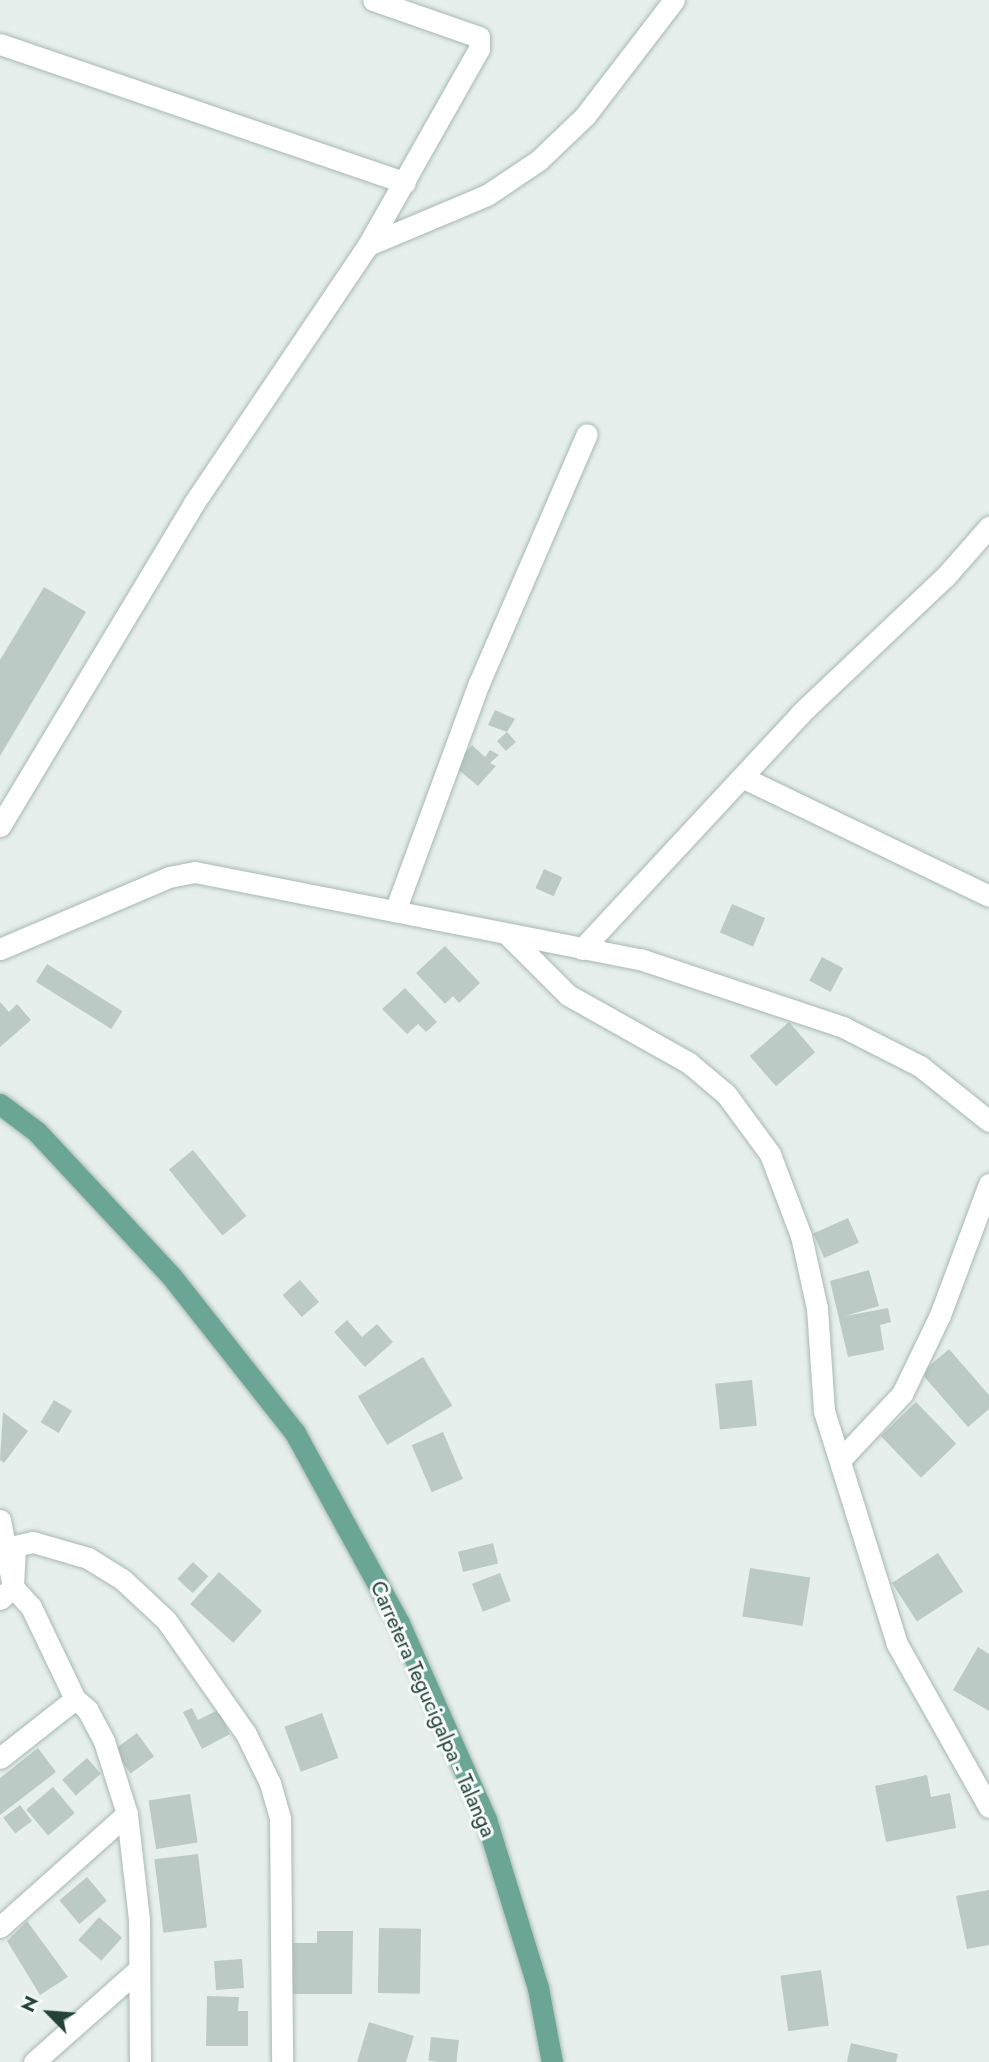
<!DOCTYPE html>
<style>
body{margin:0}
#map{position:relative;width:989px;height:2062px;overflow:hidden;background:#e6efeb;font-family:Jost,sans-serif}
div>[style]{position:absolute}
.building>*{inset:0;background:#bbcac4;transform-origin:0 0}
.roads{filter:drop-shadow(0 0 2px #a8b8b2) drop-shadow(0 0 2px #a8b8b2)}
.street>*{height:21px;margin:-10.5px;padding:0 10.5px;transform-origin:10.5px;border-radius:10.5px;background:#fff}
.primary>*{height:21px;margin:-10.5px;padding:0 10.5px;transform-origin:10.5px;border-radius:10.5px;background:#6aa596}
span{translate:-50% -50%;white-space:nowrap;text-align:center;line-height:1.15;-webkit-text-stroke:6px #f7fbf9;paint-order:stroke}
.street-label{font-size:21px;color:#24423a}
.north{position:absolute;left:14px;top:1978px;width:70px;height:70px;-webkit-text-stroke:5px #f7fbf9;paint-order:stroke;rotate:295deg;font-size:19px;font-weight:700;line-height:28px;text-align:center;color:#24423a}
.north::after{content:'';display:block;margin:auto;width:24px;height:32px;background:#24423a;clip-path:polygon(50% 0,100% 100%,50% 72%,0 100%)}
</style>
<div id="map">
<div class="building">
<div style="clip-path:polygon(44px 587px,86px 612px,0 756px,0 660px)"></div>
<div style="clip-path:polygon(495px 710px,515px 719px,507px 732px,516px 742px,506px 751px,497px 741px,507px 732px,488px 725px)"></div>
<div style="clip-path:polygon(472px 745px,485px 757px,490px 750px,499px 755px,490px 763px,496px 766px,478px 786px,454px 766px)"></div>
<div style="left:544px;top:869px;width:20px;height:21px;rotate:24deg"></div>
<div style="left:732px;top:904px;width:36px;height:31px;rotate:23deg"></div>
<div style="clip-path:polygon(445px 946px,480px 983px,459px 1003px,453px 996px,445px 1004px,416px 973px)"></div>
<div style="left:822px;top:957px;width:24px;height:27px;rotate:28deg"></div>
<div style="left:47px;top:964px;width:89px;height:21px;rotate:32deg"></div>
<div style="clip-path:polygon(405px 988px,437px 1022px,426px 1032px,418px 1024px,407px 1034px,382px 1009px)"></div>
<div style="clip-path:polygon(0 1002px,9px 1012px,17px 1004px,31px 1020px,0 1047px)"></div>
<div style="left:789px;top:1022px;width:40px;height:52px;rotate:49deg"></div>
<div style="left:193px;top:1150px;width:85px;height:31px;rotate:51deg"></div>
<div style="left:848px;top:1218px;width:27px;height:38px;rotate:66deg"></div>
<div style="clip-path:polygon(869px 1270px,879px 1306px,845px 1316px,888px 1308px,891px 1322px,880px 1325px,884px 1350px,848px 1357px,830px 1281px)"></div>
<div style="left:300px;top:1280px;width:29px;height:23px;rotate:49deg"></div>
<div style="clip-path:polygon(347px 1320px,362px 1337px,377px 1324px,393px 1342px,365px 1367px,334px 1332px)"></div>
<div style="clip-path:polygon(949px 1349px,989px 1395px,989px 1409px,968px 1427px,921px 1373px)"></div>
<div style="left:423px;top:1357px;width:57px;height:76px;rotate:59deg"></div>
<div style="left:752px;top:1380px;width:46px;height:37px;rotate:84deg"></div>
<div style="left:54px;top:1400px;width:21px;height:26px;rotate:31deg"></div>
<div style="left:916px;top:1402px;width:58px;height:49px;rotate:46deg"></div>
<div style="clip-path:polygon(3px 1412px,28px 1431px,4px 1463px,0 1460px)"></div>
<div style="left:443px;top:1432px;width:51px;height:34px;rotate:67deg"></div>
<div style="left:493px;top:1543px;width:21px;height:36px;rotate:76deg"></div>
<div style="left:938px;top:1553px;width:46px;height:55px;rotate:57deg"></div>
<div style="left:193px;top:1562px;width:21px;height:23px;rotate:43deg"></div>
<div style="left:750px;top:1568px;width:61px;height:49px;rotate:9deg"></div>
<div style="left:219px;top:1572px;width:58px;height:43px;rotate:42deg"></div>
<div style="left:500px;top:1573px;width:30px;height:30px;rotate:69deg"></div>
<div style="clip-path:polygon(978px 1647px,989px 1654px,989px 1711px,953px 1690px)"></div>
<div style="clip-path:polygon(192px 1708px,198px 1720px,218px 1710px,230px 1734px,202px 1749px,183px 1712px)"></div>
<div style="left:322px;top:1713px;width:48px;height:40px;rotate:70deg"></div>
<div style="left:137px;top:1733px;width:29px;height:29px;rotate:54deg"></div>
<div style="clip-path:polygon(38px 1748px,56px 1772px,0 1815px,0 1778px)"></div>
<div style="left:87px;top:1758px;width:21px;height:33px;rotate:49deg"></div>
<div style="clip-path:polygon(927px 1775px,931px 1797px,950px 1793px,956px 1828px,886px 1842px,875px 1786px)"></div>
<div style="left:53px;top:1787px;width:34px;height:35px;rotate:50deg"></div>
<div style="left:190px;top:1794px;width:49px;height:42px;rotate:81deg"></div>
<div style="left:20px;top:1805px;width:20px;height:21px;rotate:53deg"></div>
<div style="left:198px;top:1854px;width:74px;height:44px;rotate:83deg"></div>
<div style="left:87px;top:1877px;width:31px;height:36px;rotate:50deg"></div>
<div style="clip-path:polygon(989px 1890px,989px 1945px,967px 1949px,956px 1896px)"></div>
<div style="left:99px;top:1917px;width:31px;height:31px;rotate:42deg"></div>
<div style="clip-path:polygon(27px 1921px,68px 1977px,40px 1995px,7px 1941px)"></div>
<div style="left:379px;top:1928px;width:42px;height:65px;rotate:1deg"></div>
<div style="clip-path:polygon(317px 1931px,353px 1931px,352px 1994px,289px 1994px,289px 1943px,317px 1943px)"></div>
<div style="left:242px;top:1959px;width:29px;height:28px;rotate:86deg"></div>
<div style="left:821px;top:1970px;width:56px;height:41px;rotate:82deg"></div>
<div style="clip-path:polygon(207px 1996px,239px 1997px,238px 2011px,248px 2011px,248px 2046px,206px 2046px)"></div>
<div style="clip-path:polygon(369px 2022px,414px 2036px,406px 2062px,357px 2062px)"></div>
<div style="left:431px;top:2037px;width:28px;height:24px;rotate:6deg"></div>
<div style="clip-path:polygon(851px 2043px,898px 2054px,896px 2062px,847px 2062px)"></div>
</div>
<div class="roads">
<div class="street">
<div style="left:0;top:44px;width:428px;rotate:18.9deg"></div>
<div style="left:368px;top:245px;width:129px;rotate:-22.8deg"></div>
<div style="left:487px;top:195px;width:63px;rotate:-33.9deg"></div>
<div style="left:539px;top:160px;width:64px;rotate:-43.7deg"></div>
<div style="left:585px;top:116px;width:146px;rotate:-52.5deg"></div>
<div style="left:744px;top:778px;width:272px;rotate:25.7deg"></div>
<div style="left:0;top:826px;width:377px;rotate:-59deg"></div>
<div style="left:194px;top:503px;width:311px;rotate:-56deg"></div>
<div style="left:368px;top:245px;width:225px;rotate:-60.5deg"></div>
<div style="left:479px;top:49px;width:12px;rotate:-90deg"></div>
<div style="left:479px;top:37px;width:112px;rotate:-160.8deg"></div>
<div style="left:395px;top:911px;width:243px;rotate:-69.8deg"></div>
<div style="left:479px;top:683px;width:271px;rotate:-66.6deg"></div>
<div style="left:508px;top:935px;width:85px;rotate:45deg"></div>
<div style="left:568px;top:995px;width:139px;rotate:29.3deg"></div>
<div style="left:689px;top:1063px;width:48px;rotate:40deg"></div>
<div style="left:726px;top:1094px;width:74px;rotate:53.7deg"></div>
<div style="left:770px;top:1154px;width:88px;rotate:69.3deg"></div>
<div style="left:801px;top:1236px;width:74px;rotate:77.5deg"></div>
<div style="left:817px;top:1308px;width:103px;rotate:86.1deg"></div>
<div style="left:824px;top:1411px;width:244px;rotate:72.6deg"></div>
<div style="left:897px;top:1644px;width:187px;rotate:60.6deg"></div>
<div style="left:0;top:949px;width:184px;rotate:-23.1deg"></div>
<div style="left:169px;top:877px;width:26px;rotate:-11deg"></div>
<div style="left:195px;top:872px;width:453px;rotate:11.1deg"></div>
<div style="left:640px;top:959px;width:214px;rotate:18.5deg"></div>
<div style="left:843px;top:1027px;width:86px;rotate:26.9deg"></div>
<div style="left:920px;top:1066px;width:88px;rotate:38.6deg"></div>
<div style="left:582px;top:949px;width:322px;rotate:-47.1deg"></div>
<div style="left:801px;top:713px;width:198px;rotate:-43.4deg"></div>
<div style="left:945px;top:577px;width:67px;rotate:-48.7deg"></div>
<div style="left:840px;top:1460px;width:91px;rotate:-46.8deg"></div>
<div style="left:902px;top:1394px;width:88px;rotate:-64.3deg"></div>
<div style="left:940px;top:1315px;width:140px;rotate:-69.5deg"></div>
<div style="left:0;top:1520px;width:68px;rotate:79deg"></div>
<div style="left:13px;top:1587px;width:27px;rotate:48deg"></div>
<div style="left:31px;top:1607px;width:102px;rotate:64.4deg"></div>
<div style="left:75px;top:1699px;width:95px;rotate:141.8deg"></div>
<div style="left:0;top:1599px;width:18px;rotate:-43deg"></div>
<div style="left:13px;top:1587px;width:41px;rotate:-87.2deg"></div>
<div style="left:15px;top:1546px;width:18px;rotate:-13deg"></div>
<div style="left:33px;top:1542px;width:57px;rotate:16.2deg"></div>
<div style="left:88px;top:1558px;width:40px;rotate:32deg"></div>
<div style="left:122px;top:1579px;width:60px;rotate:43deg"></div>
<div style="left:166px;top:1620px;width:139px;rotate:54.9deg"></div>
<div style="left:246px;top:1734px;width:55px;rotate:63.9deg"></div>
<div style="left:270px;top:1783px;width:36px;rotate:74deg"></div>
<div style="left:280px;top:1818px;width:244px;rotate:89.5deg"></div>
<div style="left:75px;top:1699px;width:16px;rotate:40deg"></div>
<div style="left:87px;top:1709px;width:36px;rotate:62deg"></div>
<div style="left:104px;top:1741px;width:77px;rotate:72.5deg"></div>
<div style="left:127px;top:1814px;width:107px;rotate:83.5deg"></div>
<div style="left:139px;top:1920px;width:142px;rotate:89.6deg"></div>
<div style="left:0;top:1927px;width:170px;rotate:-41.7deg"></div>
<div style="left:34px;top:2062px;width:140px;rotate:-41.5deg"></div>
</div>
<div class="primary">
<div style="left:0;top:1104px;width:46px;rotate:37.1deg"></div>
<div style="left:37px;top:1132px;width:198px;rotate:47deg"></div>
<div style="left:172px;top:1277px;width:199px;rotate:51.7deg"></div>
<div style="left:295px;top:1433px;width:217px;rotate:61.3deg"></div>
<div style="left:399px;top:1623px;width:214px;rotate:66.1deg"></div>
<div style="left:486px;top:1819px;width:177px;rotate:72.9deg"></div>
<div style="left:538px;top:1988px;width:75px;rotate:79.3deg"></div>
</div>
</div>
<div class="street-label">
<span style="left:433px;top:1709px;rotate:66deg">Carretera Tegucigalpa - Talanga</span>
</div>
<div class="north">N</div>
</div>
